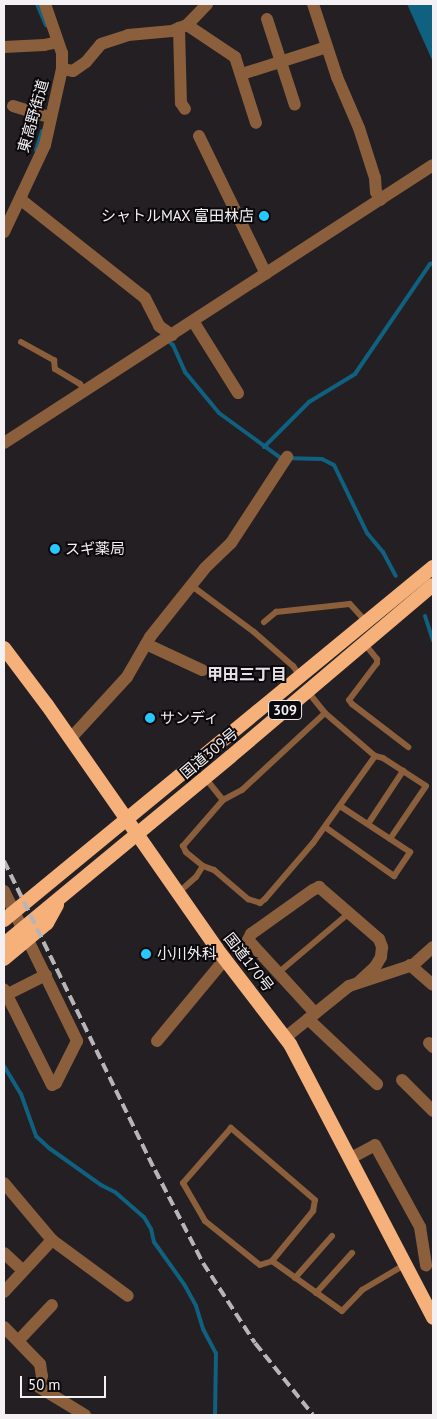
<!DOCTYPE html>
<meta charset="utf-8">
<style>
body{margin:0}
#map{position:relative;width:437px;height:1419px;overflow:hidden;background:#231f23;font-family:"PT Sans","Noto Sans JP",sans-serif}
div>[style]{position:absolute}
.water>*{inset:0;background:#106080}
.stream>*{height:4px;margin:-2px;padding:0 2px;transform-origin:2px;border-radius:2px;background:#106080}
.service>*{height:6px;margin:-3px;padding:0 3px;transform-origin:3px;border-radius:3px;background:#8b5e3c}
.minor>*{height:12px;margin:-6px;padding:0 6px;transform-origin:6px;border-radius:6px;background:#8b5e3c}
.tertiary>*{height:12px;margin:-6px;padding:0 6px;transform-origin:6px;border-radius:6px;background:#8b5e3c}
.trunk>*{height:14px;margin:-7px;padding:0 7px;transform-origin:7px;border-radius:7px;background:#f6b07a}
.rail>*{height:4px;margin-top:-2px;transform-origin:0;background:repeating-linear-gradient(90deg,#b8b5b8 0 10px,transparent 0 15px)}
.dots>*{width:14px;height:14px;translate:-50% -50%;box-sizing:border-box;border:2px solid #0b090b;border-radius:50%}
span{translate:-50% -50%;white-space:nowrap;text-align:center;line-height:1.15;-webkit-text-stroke:4px #0b090b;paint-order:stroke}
.shield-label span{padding:1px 4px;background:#0b090b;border:1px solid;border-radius:4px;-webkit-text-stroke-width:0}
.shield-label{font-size:14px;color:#f4f1f4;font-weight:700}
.street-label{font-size:15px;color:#f4f1f4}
.poi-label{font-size:15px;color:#f4f1f4}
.right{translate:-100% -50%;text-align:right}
.left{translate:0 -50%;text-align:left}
.neighbourhood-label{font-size:16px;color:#e6e1e6;font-weight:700}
.frame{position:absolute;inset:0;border:5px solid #f4f1f4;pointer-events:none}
.scale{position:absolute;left:20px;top:1376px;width:86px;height:22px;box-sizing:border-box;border:2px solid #f4f1f4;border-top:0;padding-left:6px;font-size:15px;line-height:18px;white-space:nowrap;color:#f4f1f4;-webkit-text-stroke:4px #0b090b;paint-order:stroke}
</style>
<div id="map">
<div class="water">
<div style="clip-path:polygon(407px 4px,433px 4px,433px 62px)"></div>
</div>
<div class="stream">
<div style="left:37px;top:4px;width:23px;rotate:67deg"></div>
<div style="left:36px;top:150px;width:20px;rotate:-72deg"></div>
<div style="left:167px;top:340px;width:8px;rotate:40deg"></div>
<div style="left:173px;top:345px;width:30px;rotate:66deg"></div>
<div style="left:185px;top:372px;width:53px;rotate:50.3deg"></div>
<div style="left:219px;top:413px;width:77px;rotate:36deg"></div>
<div style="left:281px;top:458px;width:41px;rotate:1.4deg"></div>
<div style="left:322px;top:459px;width:13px;rotate:27deg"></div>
<div style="left:334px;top:465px;width:76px;rotate:64.1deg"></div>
<div style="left:367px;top:533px;width:25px;rotate:50deg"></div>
<div style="left:383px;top:552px;width:27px;rotate:62deg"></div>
<div style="left:264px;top:447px;width:64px;rotate:-45deg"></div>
<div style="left:309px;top:402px;width:54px;rotate:-31.3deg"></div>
<div style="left:355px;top:374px;width:133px;rotate:-55.7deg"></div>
<div style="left:430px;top:264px;width:3px;rotate:-18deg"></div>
<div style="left:425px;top:616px;width:26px;rotate:72deg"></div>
<div style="left:4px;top:1066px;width:33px;rotate:59deg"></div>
<div style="left:21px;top:1094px;width:45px;rotate:70.3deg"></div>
<div style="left:36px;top:1136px;width:18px;rotate:43deg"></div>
<div style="left:49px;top:1148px;width:64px;rotate:35.4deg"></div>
<div style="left:101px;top:1185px;width:16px;rotate:27deg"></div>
<div style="left:115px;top:1192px;width:38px;rotate:41deg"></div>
<div style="left:144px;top:1217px;width:14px;rotate:60deg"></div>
<div style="left:151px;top:1229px;width:13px;rotate:77deg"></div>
<div style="left:154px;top:1242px;width:52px;rotate:54.5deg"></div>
<div style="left:184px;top:1284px;width:25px;rotate:61deg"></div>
<div style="left:196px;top:1306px;width:24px;rotate:73deg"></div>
<div style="left:203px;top:1329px;width:27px;rotate:62deg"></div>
<div style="left:216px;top:1353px;width:62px;rotate:90.9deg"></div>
</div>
<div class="service">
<div style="left:21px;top:342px;width:38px;rotate:29deg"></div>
<div style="left:54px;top:360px;width:9px;rotate:84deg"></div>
<div style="left:55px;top:369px;width:29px;rotate:31deg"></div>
<div style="left:80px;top:384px;width:9px;rotate:54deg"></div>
<div style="left:192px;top:586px;width:77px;rotate:36.6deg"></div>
<div style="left:254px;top:632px;width:52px;rotate:41.1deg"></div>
<div style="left:293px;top:666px;width:12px;rotate:55deg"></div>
<div style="left:264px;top:622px;width:16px;rotate:-40deg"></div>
<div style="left:276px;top:612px;width:74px;rotate:-6.2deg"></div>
<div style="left:350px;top:604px;width:24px;rotate:48deg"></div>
<div style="left:364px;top:643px;width:21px;rotate:51deg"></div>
<div style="left:377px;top:659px;width:4px;rotate:90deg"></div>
<div style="left:377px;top:663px;width:46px;rotate:127.1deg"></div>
<div style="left:349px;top:700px;width:5px;rotate:53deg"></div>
<div style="left:352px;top:704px;width:71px;rotate:37.5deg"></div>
<div style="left:375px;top:756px;width:8px;rotate:14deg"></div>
<div style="left:383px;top:758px;width:51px;rotate:33.1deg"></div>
<div style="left:426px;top:786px;width:64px;rotate:124.2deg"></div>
<div style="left:223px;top:800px;width:21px;rotate:-28deg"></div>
<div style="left:242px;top:790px;width:113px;rotate:-42.9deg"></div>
<div style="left:325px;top:713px;width:28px;rotate:-129deg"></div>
<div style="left:368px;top:824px;width:64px;rotate:-56.6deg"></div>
<div style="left:325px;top:827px;width:85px;rotate:35.4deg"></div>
<div style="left:394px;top:876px;width:29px;rotate:-56deg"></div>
<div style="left:410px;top:852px;width:84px;rotate:-146.7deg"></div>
<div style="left:203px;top:866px;width:12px;rotate:20deg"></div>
<div style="left:214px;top:870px;width:45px;rotate:40.5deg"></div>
<div style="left:248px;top:899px;width:13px;rotate:18deg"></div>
<div style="left:260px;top:903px;width:6px;rotate:-39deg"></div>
<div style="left:265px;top:899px;width:74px;rotate:-49.4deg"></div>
<div style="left:313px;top:843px;width:107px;rotate:-54.5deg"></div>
<div style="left:375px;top:756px;width:66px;rotate:-139.3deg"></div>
<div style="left:178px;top:893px;width:24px;rotate:-42deg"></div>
<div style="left:196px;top:877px;width:13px;rotate:-58deg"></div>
<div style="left:203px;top:866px;width:22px;rotate:-141deg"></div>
<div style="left:186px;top:852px;width:7px;rotate:-117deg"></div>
<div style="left:183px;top:846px;width:61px;rotate:-49deg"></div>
<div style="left:223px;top:800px;width:28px;rotate:-129deg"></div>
<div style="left:278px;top:973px;width:93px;rotate:-40.2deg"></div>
<div style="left:272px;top:1261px;width:65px;rotate:-50.6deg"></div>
<div style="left:313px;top:1211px;width:11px;rotate:-80deg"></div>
<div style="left:315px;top:1200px;width:111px;rotate:-139.4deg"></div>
<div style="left:231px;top:1128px;width:73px;rotate:131.1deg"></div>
<div style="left:183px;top:1183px;width:44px;rotate:59.9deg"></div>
<div style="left:205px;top:1221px;width:70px;rotate:38.7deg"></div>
<div style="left:260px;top:1265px;width:13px;rotate:-18deg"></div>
<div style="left:272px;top:1261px;width:86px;rotate:35.5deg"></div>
<div style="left:342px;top:1311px;width:29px;rotate:-46deg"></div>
<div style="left:362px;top:1290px;width:51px;rotate:-30.6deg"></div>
<div style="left:295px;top:1278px;width:56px;rotate:-48.6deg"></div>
<div style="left:316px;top:1293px;width:54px;rotate:-48deg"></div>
</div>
<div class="minor">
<div style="left:313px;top:4px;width:77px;rotate:71.8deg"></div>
<div style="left:337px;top:77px;width:56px;rotate:66.7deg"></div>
<div style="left:359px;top:128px;width:52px;rotate:72.3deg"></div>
<div style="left:375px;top:178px;width:14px;rotate:86deg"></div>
<div style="left:376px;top:192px;width:9px;rotate:58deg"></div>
<div style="left:267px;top:19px;width:90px;rotate:72deg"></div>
<div style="left:187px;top:25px;width:58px;rotate:33.7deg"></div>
<div style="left:235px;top:57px;width:69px;rotate:72.3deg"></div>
<div style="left:179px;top:28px;width:75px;rotate:88.5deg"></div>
<div style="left:181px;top:103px;width:7px;rotate:56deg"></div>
<div style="left:4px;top:47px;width:40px;rotate:-2.9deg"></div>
<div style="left:44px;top:45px;width:14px;rotate:-12deg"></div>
<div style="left:242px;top:74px;width:89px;rotate:-17.6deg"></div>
<div style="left:13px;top:106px;width:39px;rotate:17deg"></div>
<div style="left:199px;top:136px;width:153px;rotate:64.1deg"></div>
<div style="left:22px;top:194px;width:54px;rotate:-64.9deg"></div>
<div style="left:45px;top:145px;width:78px;rotate:-77.4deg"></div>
<div style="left:62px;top:69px;width:11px;rotate:10deg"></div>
<div style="left:73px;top:71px;width:16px;rotate:-35deg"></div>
<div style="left:86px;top:62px;width:23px;rotate:-50deg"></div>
<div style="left:101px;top:44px;width:28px;rotate:-18deg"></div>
<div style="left:128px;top:35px;width:44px;rotate:-5.2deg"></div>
<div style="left:172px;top:31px;width:8px;rotate:-23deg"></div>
<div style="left:179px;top:28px;width:9px;rotate:-21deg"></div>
<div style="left:187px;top:25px;width:29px;rotate:-46deg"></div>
<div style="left:20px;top:199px;width:159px;rotate:38.4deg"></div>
<div style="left:145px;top:298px;width:31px;rotate:63deg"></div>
<div style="left:159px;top:326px;width:16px;rotate:35deg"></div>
<div style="left:193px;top:321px;width:85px;rotate:58deg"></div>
<div style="left:146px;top:644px;width:62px;rotate:24.9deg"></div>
<div style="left:70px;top:739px;width:84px;rotate:-47.4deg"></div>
<div style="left:127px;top:677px;width:46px;rotate:-60.1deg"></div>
<div style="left:150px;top:637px;width:88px;rotate:-51.4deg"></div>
<div style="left:205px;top:568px;width:36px;rotate:-44deg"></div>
<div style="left:231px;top:543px;width:103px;rotate:-56.9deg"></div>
<div style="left:4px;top:891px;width:167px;rotate:64deg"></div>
<div style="left:77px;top:1041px;width:47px;rotate:116.6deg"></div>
<div style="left:56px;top:1083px;width:4px;rotate:153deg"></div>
<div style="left:52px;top:1085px;width:107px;rotate:-116.6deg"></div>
<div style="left:410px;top:965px;width:30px;rotate:41deg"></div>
<div style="left:4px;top:996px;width:47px;rotate:-26.6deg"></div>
<div style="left:315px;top:1013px;width:99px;rotate:-132.5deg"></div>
<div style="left:248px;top:940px;width:7px;rotate:-63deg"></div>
<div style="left:251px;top:934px;width:76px;rotate:-35.4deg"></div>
<div style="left:313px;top:890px;width:7px;rotate:-27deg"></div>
<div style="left:319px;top:887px;width:79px;rotate:40.9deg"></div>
<div style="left:379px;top:939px;width:9px;rotate:69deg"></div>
<div style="left:382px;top:947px;width:10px;rotate:96deg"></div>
<div style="left:381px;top:957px;width:12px;rotate:121deg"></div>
<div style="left:375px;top:967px;width:22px;rotate:137deg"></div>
<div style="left:308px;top:1019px;width:95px;rotate:43.3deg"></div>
<div style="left:286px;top:1037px;width:81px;rotate:-39deg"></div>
<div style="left:349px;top:986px;width:67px;rotate:-18.2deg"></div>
<div style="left:413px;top:965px;width:27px;rotate:-42deg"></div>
<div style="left:157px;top:1041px;width:107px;rotate:-50.3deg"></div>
<div style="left:429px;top:1043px;width:6px;rotate:45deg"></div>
<div style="left:402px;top:1080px;width:44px;rotate:45deg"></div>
<div style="left:351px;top:1158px;width:27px;rotate:-28deg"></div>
<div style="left:375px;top:1145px;width:94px;rotate:61.2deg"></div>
<div style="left:420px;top:1227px;width:39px;rotate:81deg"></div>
<div style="left:4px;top:1183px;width:75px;rotate:49.9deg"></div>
<div style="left:52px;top:1240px;width:94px;rotate:36.4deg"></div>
<div style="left:4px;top:1253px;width:26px;rotate:43deg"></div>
<div style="left:4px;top:1292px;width:71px;rotate:-47.3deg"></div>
<div style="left:4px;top:1327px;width:52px;rotate:45.8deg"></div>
<div style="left:40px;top:1364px;width:12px;rotate:81deg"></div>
<div style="left:42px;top:1376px;width:11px;rotate:105deg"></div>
<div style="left:39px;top:1387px;width:54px;rotate:31.3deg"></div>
<div style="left:19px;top:1340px;width:48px;rotate:-46.7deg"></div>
</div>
<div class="tertiary">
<div style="left:45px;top:4px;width:52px;rotate:70.9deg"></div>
<div style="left:62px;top:53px;width:16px;rotate:90deg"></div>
<div style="left:4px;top:232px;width:42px;rotate:-64.7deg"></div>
<div style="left:4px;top:443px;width:511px;rotate:-32.94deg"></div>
</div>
<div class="trunk">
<div style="left:4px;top:648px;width:71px;rotate:53deg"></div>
<div style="left:47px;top:705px;width:297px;rotate:55.1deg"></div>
<div style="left:217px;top:949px;width:120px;rotate:52.5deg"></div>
<div style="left:290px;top:1044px;width:309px;rotate:62.4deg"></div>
<div style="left:4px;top:920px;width:556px;rotate:-39.45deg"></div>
<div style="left:4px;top:944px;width:293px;rotate:-39.6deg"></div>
<div style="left:230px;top:757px;width:266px;rotate:-40.3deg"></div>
<div style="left:4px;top:959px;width:56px;rotate:-39.9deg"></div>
<div style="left:47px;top:923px;width:21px;rotate:-61deg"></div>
</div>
<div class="rail">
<div style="left:4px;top:861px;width:344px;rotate:64deg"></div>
<div style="left:155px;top:1170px;width:105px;rotate:62.7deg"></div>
<div style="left:203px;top:1263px;width:95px;rotate:57deg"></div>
<div style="left:255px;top:1343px;width:92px;rotate:51.1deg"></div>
</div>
<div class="dots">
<div style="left:264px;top:216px;background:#27c8ff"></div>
<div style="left:55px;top:549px;background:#27c8ff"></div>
<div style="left:150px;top:718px;background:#27c8ff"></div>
<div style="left:146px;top:954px;background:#27c8ff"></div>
</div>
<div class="shield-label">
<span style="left:285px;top:710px">309</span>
</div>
<div class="street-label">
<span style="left:33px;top:116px;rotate:-74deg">東高野街道</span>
<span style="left:209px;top:753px;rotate:-40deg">国道309号</span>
<span style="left:249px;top:962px;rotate:52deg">国道170号</span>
</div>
<div class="poi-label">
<span class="right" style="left:254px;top:216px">シャトルMAX 富田林店</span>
<span class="left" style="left:65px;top:549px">スギ薬局</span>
<span class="left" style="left:160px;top:718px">サンディ</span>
<span class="left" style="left:157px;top:954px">小川外科</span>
</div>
<div class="neighbourhood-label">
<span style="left:247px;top:674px">甲田三丁目</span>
</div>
<div class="frame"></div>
<div class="scale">50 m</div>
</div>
